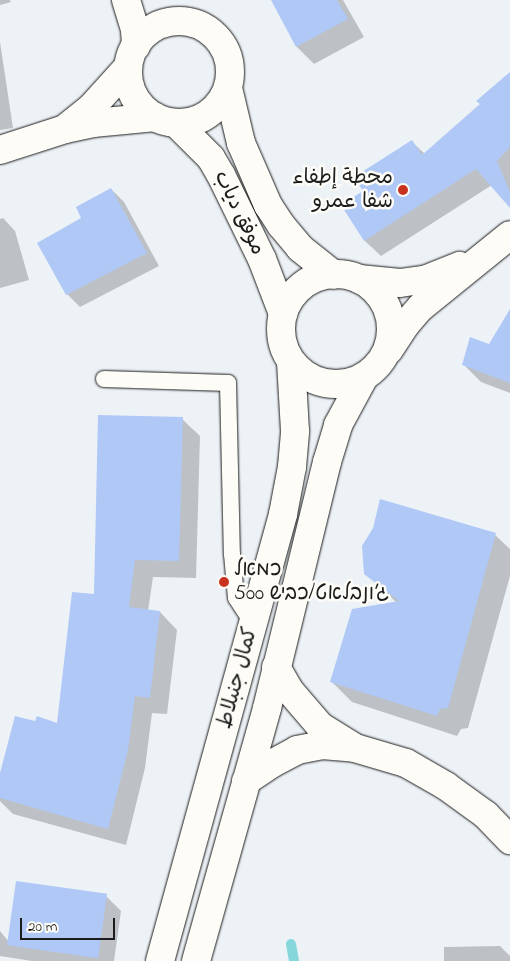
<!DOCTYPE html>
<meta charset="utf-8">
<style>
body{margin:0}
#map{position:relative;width:510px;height:961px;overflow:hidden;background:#edf2f7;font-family:"Indie Flower","Playpen Sans Arabic","Playpen Sans Hebrew",sans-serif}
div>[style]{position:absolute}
.shadow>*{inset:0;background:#0003}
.stream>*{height:10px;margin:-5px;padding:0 5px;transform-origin:5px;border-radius:5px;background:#86d7dc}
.building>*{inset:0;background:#afc8f6;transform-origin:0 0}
.roads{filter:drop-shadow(0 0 1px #1c1c1c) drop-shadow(0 0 1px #1c1c1c)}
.service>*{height:16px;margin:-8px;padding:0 8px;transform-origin:8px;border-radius:8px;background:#fdfcf7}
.minor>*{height:28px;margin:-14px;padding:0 14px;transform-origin:14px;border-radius:14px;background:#fdfcf7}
.tertiary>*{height:28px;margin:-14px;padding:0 14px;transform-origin:14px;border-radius:14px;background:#fdfcf7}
.secondary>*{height:28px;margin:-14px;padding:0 14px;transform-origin:14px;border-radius:14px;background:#fdfcf7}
.secondary>.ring{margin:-14px;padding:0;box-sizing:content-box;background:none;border:28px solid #fdfcf7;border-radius:50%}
.dots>*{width:14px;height:14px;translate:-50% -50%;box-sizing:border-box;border:2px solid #fdfcf7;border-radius:50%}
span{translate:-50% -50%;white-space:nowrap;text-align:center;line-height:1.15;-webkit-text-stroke:5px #fdfcf7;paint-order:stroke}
.poi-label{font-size:21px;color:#1c1c1c}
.right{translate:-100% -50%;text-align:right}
.left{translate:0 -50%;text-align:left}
.street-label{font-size:21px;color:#1c1c1c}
.scale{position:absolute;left:20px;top:918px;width:95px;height:22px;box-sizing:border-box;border:2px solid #1c1c1c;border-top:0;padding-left:6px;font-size:15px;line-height:18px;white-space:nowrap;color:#1c1c1c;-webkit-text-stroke:4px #fdfcf7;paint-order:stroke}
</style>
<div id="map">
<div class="shadow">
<div style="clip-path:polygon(0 0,10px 0,11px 2px,0 5px)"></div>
<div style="clip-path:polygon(272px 0,343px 0,364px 37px,314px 64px,297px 47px)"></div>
<div style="clip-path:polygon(0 42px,13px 128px,0 130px)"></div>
<div style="clip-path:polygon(510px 73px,510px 206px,492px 185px,381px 256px,365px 241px,343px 206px,365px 191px,412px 142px,425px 154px,481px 104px)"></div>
<div style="clip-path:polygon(111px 189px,124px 202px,159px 266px,80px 307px,67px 294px,83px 218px)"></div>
<div style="clip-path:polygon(3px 218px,15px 231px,29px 280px,0 288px,0 219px)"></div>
<div style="clip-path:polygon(510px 330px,510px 393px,481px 382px,464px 365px)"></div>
<div style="clip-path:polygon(182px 419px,200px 436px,196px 578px,153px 577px,148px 611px,160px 612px,177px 630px,167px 714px,152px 713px,145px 768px,126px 845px,13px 814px,0 801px,0 778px,35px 723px,58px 724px,95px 596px)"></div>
<div style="clip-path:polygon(495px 535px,510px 549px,510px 576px,468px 728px,461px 729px,457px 736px,352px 702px,331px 681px,396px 602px,365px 573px)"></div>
<div style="clip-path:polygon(106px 896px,121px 911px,114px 961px,32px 961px,0 956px,0 931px,9px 942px)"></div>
<div style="clip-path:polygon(500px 946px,510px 956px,510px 961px,444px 961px,444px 947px)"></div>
</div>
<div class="stream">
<div style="left:291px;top:944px;width:17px;rotate:80deg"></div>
</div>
<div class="building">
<div style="clip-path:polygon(271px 0,337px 0,348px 19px,296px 47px)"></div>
<div style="clip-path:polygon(510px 72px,510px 147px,497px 161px,510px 192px,510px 208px,476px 169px,364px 241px,341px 205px,363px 191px,354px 177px,412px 140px,422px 155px,480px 104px,476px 101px)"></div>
<div style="clip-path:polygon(111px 188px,147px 253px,66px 295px,37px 243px,81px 218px,76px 207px)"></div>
<div style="clip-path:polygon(510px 309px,510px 383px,462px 365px,470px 337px,489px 344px)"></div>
<div style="clip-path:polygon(98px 415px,183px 417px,179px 561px,135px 560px,129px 607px,160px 611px,150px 698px,135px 696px,128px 750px,108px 829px,0 798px,0 773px,15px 716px,35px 721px,37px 716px,57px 723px,72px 592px,94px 594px)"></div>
<div style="clip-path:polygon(380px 499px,496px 533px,448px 708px,440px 709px,437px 716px,330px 682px,352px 609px,399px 601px,364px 574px,362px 546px,373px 528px)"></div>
<div style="left:16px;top:881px;width:92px;height:65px;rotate:8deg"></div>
</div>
<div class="roads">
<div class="service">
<div style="left:104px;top:379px;width:124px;rotate:1.8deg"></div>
<div style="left:228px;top:383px;width:171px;rotate:88.7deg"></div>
<div style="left:232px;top:554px;width:44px;rotate:84.8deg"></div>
<div style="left:236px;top:598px;width:31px;rotate:57deg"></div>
</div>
<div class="minor">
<div style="left:276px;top:667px;width:28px;rotate:60deg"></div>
<div style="left:290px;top:691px;width:46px;rotate:49.4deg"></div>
<div style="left:320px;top:726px;width:38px;rotate:32deg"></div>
<div style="left:246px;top:781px;width:32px;rotate:-34deg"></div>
<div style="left:273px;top:763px;width:27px;rotate:-28deg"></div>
<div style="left:297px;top:750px;width:25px;rotate:-11deg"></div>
<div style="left:322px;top:745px;width:33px;rotate:5deg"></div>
<div style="left:355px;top:748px;width:53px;rotate:16.4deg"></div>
<div style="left:406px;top:763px;width:46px;rotate:29.9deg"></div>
<div style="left:446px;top:786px;width:49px;rotate:35.9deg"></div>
<div style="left:486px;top:815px;width:35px;rotate:46deg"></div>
</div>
<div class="tertiary">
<div style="left:66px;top:128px;width:32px;rotate:-39deg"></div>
<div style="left:91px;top:108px;width:55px;rotate:-47.9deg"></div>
<div style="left:0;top:150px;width:68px;rotate:-17.9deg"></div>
<div style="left:65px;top:129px;width:29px;rotate:-12deg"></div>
<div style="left:93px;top:123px;width:63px;rotate:-5.4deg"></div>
</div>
<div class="secondary">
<div style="left:126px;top:0;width:31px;rotate:73deg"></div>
<div style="left:135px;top:30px;width:16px;rotate:86deg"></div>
<div class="ring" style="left:128px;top:21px;width:74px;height:74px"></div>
<div style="left:228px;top:88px;width:57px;rotate:76.7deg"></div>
<div style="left:241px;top:143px;width:68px;rotate:66.5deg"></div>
<div style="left:268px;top:205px;width:24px;rotate:57deg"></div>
<div style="left:281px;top:225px;width:30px;rotate:50deg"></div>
<div style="left:300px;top:248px;width:43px;rotate:38.5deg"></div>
<div style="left:176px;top:123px;width:49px;rotate:45deg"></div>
<div style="left:211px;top:158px;width:20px;rotate:60deg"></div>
<div style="left:221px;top:175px;width:93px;rotate:64deg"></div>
<div style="left:262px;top:259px;width:59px;rotate:69.1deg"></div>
<div class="ring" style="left:281px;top:274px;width:82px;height:82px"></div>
<div style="left:359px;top:279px;width:41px;rotate:5.6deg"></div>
<div style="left:400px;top:283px;width:27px;rotate:-8deg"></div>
<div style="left:427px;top:279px;width:35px;rotate:-22deg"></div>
<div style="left:389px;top:350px;width:31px;rotate:-57deg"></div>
<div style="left:406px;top:324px;width:23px;rotate:-49deg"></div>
<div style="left:421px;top:307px;width:114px;rotate:-39deg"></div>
<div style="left:160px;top:961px;width:464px;rotate:-74.6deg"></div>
<div style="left:283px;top:514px;width:48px;rotate:-79.2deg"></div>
<div style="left:292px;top:467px;width:36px;rotate:-85deg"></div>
<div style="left:295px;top:431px;width:69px;rotate:-93.3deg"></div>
<div style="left:196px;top:961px;width:263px;rotate:-74.3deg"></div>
<div style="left:267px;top:708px;width:253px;rotate:-76.3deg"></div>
<div style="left:327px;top:462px;width:39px;rotate:-73deg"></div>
<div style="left:338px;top:425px;width:55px;rotate:-61.6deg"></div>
</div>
</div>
<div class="dots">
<div style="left:403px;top:190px;background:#c8321e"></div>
<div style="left:224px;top:582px;background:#c8321e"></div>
</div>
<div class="poi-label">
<span class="right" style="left:393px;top:190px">محطة إطفاء<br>شفا عمرو</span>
<span class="left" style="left:234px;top:582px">כמאל<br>ג׳ונבלאט/כביש 500</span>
</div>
<div class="street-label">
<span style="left:239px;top:213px;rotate:64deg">موفق دياب</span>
<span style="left:238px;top:678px;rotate:-75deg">كمال جنبلاط</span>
</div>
<div class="scale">20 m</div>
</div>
